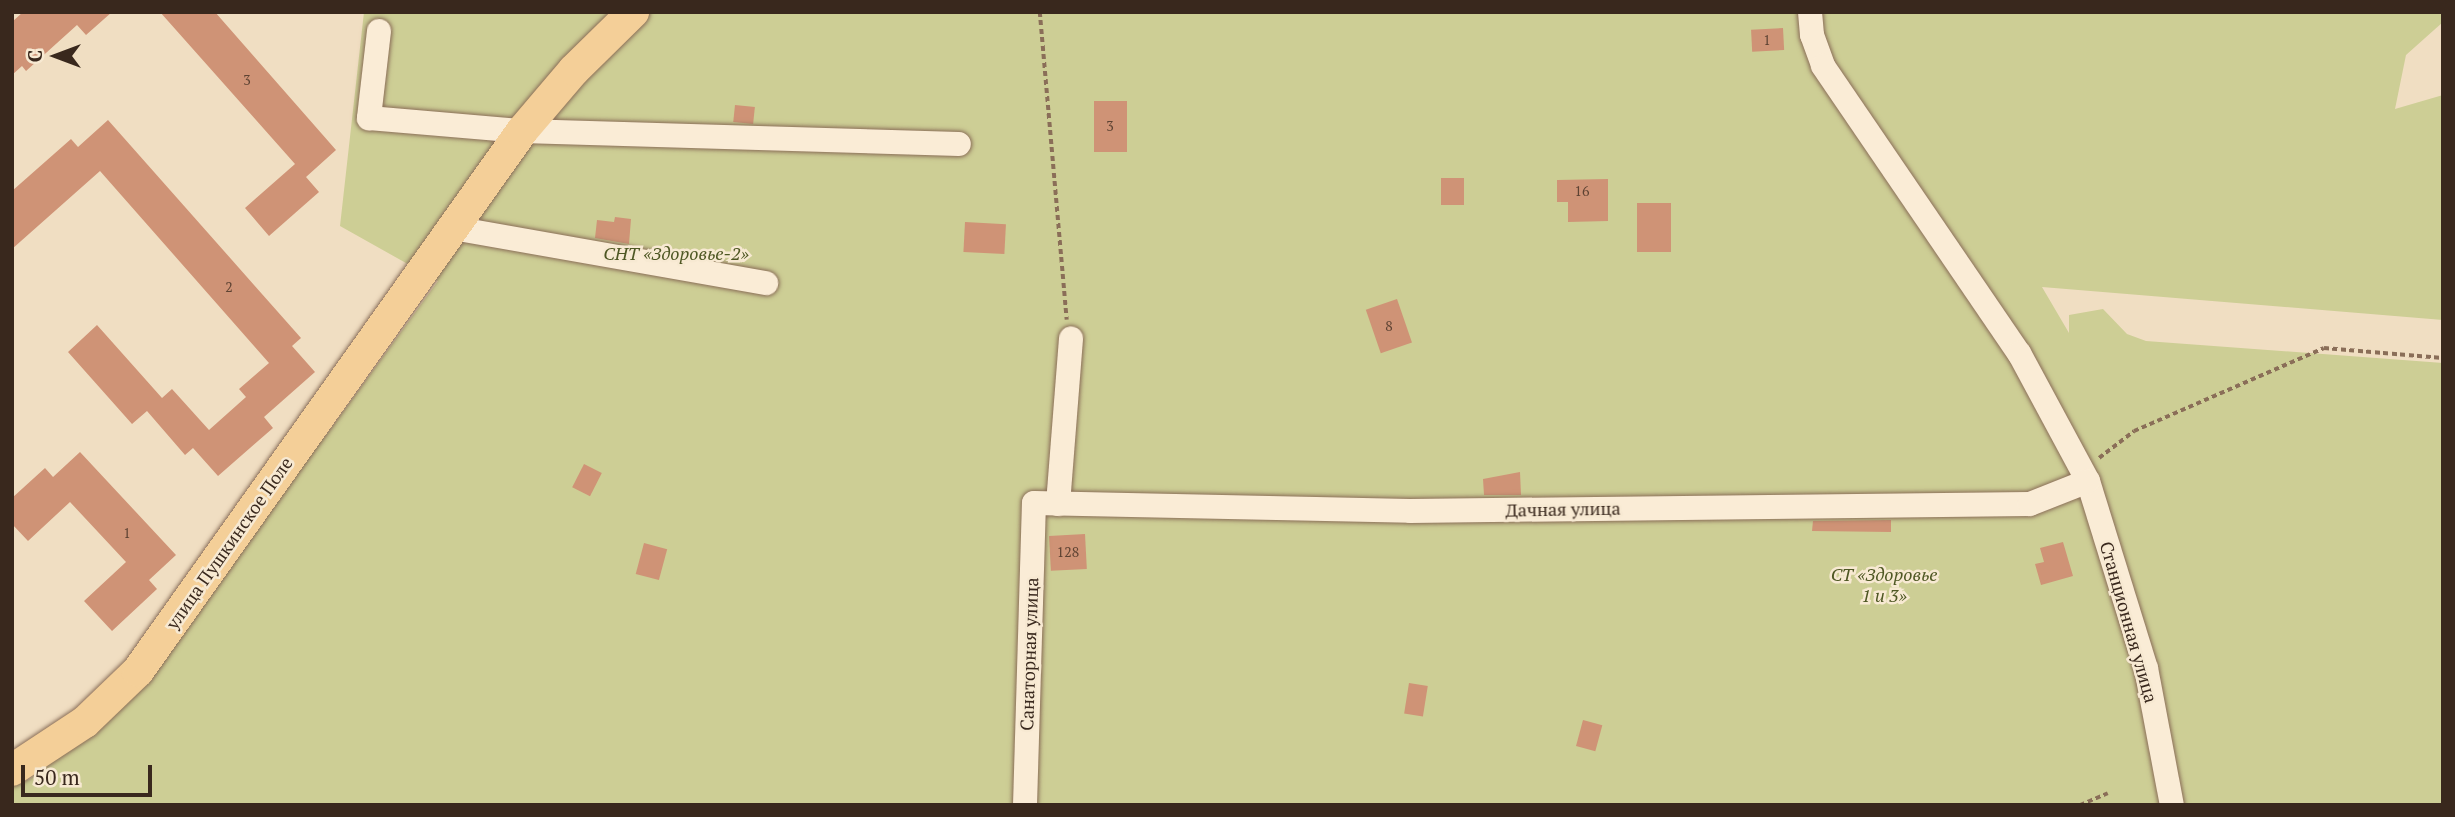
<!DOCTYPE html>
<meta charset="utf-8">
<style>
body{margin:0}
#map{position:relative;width:2455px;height:817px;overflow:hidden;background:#f0dec2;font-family:"PT Serif",serif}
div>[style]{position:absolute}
.green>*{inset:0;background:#cdce95}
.building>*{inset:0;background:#cf9376;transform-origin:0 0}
.path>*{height:3.5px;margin-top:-1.75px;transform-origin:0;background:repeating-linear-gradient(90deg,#8a6e58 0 5px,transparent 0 8.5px)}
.roads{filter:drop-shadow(0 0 2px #8a6e58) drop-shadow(0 0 2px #8a6e58)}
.minor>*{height:24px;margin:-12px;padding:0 12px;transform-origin:12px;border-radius:12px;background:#faecd6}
.major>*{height:32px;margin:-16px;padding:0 16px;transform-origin:16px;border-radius:16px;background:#f4cf98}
span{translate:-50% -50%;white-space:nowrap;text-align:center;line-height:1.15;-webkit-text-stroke:5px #f7e9d2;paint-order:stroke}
.number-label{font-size:14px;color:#5e4333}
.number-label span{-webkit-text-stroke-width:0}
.park-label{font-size:18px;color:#4e5723;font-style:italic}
.street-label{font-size:18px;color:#39281d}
.frame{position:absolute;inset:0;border:14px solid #39281d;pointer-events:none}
.north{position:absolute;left:21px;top:21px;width:70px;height:70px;-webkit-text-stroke:5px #f7e9d2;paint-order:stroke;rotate:270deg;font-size:19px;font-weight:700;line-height:28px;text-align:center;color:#39281d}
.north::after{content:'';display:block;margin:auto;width:24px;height:32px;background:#39281d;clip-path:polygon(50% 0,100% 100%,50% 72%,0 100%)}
.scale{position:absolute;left:21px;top:765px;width:131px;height:32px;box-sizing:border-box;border:4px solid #39281d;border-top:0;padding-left:9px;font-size:21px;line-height:24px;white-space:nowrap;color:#39281d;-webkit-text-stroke:5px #f7e9d2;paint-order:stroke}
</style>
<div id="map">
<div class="green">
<div style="clip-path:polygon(364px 12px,2443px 12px,2443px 22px,2406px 55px,2395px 109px,2443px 95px,2443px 320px,2042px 287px,2069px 333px,2069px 315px,2103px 309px,2127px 334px,2146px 341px,2443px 363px,2443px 805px,12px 805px,12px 786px,30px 779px,126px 697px,309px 431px,324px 438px,438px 281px,340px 226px)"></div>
</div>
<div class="building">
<div style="clip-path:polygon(23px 12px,112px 12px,86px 35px,77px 25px,26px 71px,22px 66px,12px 75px,12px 22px)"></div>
<div style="clip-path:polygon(160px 12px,215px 12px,336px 150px,306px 177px,319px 192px,269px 236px,245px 208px,295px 164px)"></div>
<div style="left:1783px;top:28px;width:22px;height:32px;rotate:87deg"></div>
<div style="left:1094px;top:101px;width:33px;height:51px"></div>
<div style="left:735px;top:105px;width:20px;height:17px;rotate:6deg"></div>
<div style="clip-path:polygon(108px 120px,301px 338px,292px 346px,315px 372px,264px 417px,273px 428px,218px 476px,193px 448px,185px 455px,147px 411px,132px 424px,68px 352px,97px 325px,162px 398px,172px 389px,209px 430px,246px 397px,239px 389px,269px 363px,100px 171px,12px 249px,12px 191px,71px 139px,78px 147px)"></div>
<div style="left:1441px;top:178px;width:23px;height:27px"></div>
<div style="clip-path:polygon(1608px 179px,1608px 221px,1568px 222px,1568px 202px,1557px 202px,1557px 180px)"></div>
<div style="left:1637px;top:203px;width:34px;height:49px"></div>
<div style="clip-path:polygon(615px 217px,631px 219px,629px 244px,595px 238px,597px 220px,614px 222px)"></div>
<div style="left:965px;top:222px;width:41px;height:30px;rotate:3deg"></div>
<div style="left:1397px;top:299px;width:46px;height:33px;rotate:71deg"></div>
<div style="clip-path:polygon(80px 452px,176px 555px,149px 580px,157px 589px,112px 631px,84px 601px,126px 562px,70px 502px,28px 541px,12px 524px,12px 498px,45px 468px,53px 477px)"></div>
<div style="left:584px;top:464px;width:20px;height:26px;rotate:27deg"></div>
<div style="clip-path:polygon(1520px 472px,1521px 495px,1484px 495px,1483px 479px)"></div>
<div style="clip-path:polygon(1891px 520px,1891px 532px,1812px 531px,1813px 521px)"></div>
<div style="left:1085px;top:534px;width:35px;height:36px;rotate:87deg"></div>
<div style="clip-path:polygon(2063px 542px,2073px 576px,2041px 585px,2035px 564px,2044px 562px,2040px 548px)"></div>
<div style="left:644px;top:543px;width:24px;height:32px;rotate:15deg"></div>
<div style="left:1409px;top:683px;width:19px;height:31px;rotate:9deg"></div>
<div style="left:1583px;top:720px;width:20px;height:27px;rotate:15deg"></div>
</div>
<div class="path">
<div style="left:1040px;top:12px;width:309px;rotate:85deg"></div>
<div style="left:2099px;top:458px;width:44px;rotate:-37.6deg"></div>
<div style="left:2134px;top:431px;width:207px;rotate:-23.6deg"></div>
<div style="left:2324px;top:348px;width:119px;rotate:4.8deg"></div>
<div style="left:2080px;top:805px;width:30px;rotate:-23deg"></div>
</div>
<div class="roads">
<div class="minor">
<div style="left:1810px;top:12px;width:23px;rotate:85deg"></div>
<div style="left:1812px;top:35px;width:33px;rotate:70deg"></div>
<div style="left:1823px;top:66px;width:348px;rotate:55.7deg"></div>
<div style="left:2019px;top:353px;width:145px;rotate:61.7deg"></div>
<div style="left:2088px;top:481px;width:196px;rotate:72.8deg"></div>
<div style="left:2146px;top:668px;width:139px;rotate:79.3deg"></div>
<div style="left:379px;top:31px;width:88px;rotate:96.6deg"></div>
<div style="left:369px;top:118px;width:154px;rotate:4.9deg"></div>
<div style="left:522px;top:131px;width:437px;rotate:1.7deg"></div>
<div style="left:453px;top:228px;width:318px;rotate:10deg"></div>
<div style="left:1058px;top:504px;width:166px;rotate:-85.5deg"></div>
<div style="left:1025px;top:805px;width:302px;rotate:-88.3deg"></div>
<div style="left:1034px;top:503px;width:376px;rotate:1.2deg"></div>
<div style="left:1410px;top:511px;width:620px;rotate:-0.65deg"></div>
<div style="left:2030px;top:504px;width:62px;rotate:-21.6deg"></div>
</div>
<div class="major">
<div style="left:12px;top:770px;width:87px;rotate:-33.3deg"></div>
<div style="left:85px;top:722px;width:74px;rotate:-43.9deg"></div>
<div style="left:138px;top:671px;width:663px;rotate:-54.58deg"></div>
<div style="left:522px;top:131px;width:80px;rotate:-49.6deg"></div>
<div style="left:574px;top:70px;width:83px;rotate:-44.5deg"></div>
</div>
</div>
<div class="number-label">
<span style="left:1767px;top:40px">1</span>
<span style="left:247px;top:80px">3</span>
<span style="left:1110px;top:126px">3</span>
<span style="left:1582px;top:191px">16</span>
<span style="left:229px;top:287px">2</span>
<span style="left:1389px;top:326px">8</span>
<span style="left:127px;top:533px">1</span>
<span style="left:1068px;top:552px">128</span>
</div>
<div class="park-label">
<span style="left:676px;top:253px">СНТ «Здоровье-2»</span>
<span style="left:1884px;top:585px">СТ «Здоровье<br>1 и 3»</span>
</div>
<div class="street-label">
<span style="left:1563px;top:509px;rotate:-1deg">Дачная улица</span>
<span style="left:229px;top:543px;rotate:-55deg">улица Пушкинское Поле</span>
<span style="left:2129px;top:622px;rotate:74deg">Станционная улица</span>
<span style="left:1029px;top:654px;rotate:-88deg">Санаторная улица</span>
</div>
<div class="frame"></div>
<div class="north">С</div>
<div class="scale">50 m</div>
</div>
